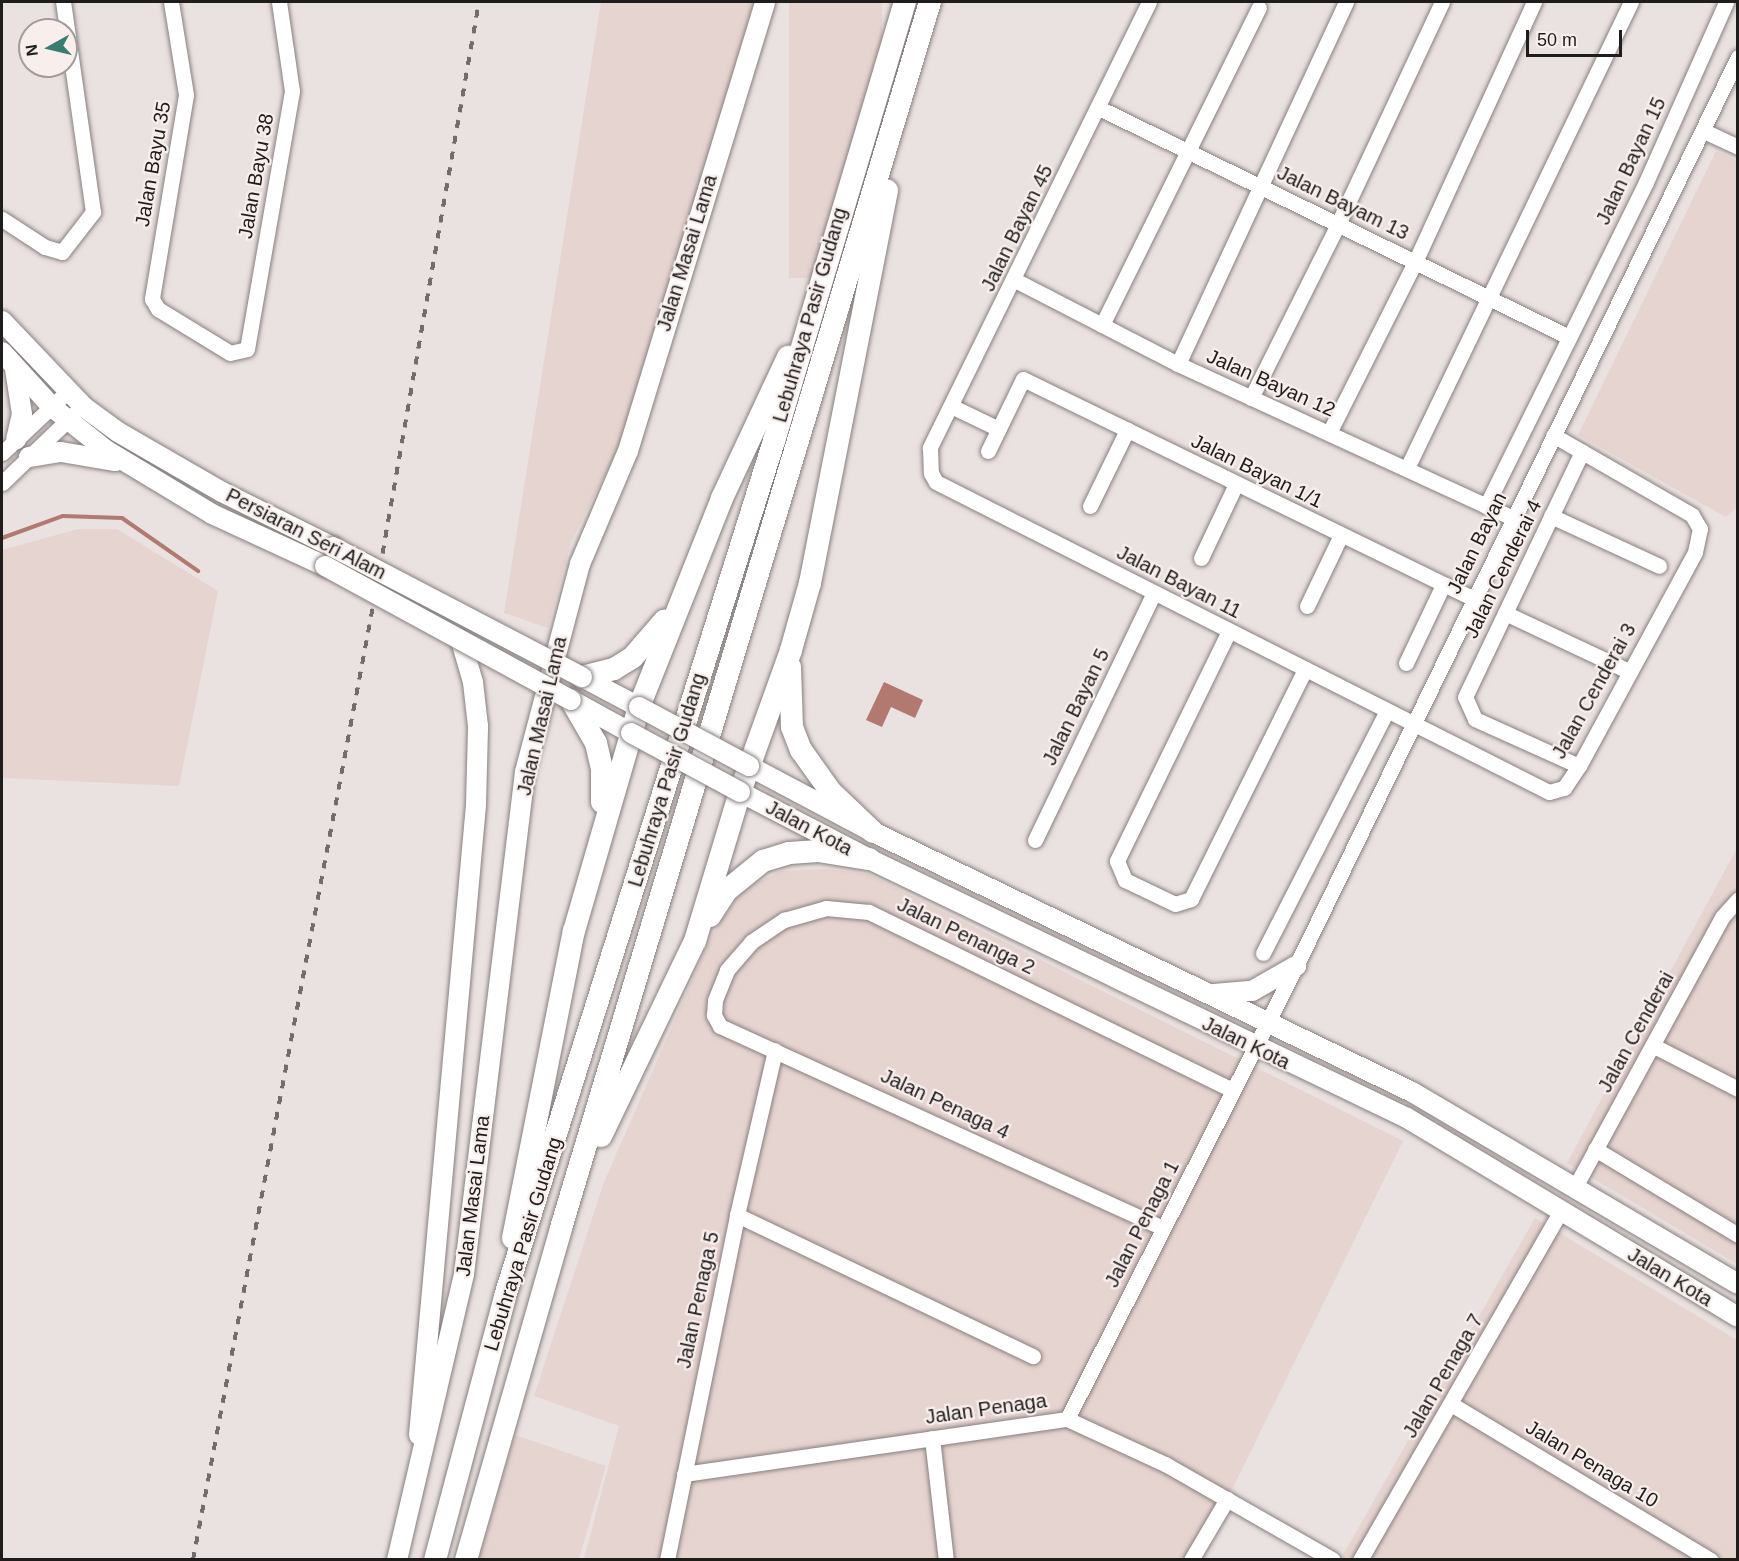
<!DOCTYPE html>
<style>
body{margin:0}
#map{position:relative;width:1739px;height:1561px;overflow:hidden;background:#eae2e0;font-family:Arial,sans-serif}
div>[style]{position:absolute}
.built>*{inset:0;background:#e6d4d1;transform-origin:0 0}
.water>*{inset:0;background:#b17970}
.stream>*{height:4px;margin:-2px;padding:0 2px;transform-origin:2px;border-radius:2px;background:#b17970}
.roads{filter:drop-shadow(0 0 2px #877f7e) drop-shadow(0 0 2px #877f7e)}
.minor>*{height:15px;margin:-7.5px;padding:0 7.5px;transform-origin:7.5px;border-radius:7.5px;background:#fff}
.major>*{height:20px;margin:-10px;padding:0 10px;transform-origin:10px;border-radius:10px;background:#fff}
.highway>*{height:22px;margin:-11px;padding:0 11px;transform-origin:11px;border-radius:11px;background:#fff}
.rail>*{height:4px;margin-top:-2px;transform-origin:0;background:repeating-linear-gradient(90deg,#726d6c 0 8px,transparent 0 16px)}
.bridges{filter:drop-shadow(0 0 2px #877f7e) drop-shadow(0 0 2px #877f7e)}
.major-bridge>*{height:20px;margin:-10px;padding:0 10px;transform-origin:10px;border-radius:10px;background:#fff}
span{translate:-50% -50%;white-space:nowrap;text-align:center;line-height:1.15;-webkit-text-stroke:4.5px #f8efed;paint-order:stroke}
.street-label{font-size:20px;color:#1f1c1c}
.frame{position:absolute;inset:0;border:3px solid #1f1c1c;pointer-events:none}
.north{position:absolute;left:18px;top:18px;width:60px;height:60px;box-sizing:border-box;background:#f8efed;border:2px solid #a19b99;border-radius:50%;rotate:262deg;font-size:16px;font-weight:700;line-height:24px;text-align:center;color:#1f1c1c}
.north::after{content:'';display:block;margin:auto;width:21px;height:27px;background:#397d70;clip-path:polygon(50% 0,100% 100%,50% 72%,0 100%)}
.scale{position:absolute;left:1526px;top:30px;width:96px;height:27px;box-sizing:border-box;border:3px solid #1f1c1c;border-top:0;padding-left:8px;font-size:18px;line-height:21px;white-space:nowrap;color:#1f1c1c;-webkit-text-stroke:4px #f8efed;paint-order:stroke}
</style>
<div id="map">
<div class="built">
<div style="clip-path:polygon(601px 2px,755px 2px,618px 449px,571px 542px,548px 628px,504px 613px)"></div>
<div style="left:789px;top:2px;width:93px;height:276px"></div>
<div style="clip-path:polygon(1716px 151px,1738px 161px,1738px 506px,1726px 517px,1578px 435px)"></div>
<div style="clip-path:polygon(78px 529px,117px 529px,218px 591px,179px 786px,2px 778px,2px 550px)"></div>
<div style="clip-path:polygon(1737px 848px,1737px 1264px,1567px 1163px)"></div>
<div style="clip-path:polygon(828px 869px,868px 874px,1403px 1141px,1198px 1559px,584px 1559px,619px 1426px,534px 1396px,604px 1182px,712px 935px,742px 890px,781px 871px)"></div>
<div style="clip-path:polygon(1535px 1218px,1737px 1340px,1737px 1559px,1340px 1560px)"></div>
<div style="clip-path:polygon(515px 1435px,606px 1466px,579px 1559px,479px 1559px)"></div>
</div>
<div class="water">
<div style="clip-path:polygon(884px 682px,923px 700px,915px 718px,891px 707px,882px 727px,866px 720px)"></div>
</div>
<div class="stream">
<div style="left:2px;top:538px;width:65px;rotate:-19.8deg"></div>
<div style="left:63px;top:516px;width:59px;rotate:1.9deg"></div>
<div style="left:122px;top:518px;width:93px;rotate:34.9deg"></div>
</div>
<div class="roads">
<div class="minor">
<div style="left:171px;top:2px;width:94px;rotate:80.8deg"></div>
<div style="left:186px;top:95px;width:207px;rotate:99.5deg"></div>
<div style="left:152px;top:299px;width:12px;rotate:59deg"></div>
<div style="left:158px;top:309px;width:84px;rotate:31.4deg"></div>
<div style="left:230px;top:353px;width:17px;rotate:-13deg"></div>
<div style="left:247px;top:349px;width:262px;rotate:-80.1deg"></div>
<div style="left:292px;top:91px;width:90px;rotate:-98.3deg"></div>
<div style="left:1149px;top:2px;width:497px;rotate:116.2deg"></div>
<div style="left:930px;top:448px;width:25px;rotate:88deg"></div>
<div style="left:931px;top:473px;width:10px;rotate:61deg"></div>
<div style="left:936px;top:482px;width:687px;rotate:26.83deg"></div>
<div style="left:1549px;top:792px;width:16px;rotate:-15deg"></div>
<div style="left:1564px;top:788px;width:27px;rotate:-56deg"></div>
<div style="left:1579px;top:766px;width:243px;rotate:-61.5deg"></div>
<div style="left:1695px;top:552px;width:24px;rotate:-78deg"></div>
<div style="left:1700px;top:529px;width:16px;rotate:-120deg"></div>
<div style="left:1692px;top:515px;width:160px;rotate:-150.1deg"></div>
<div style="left:1099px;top:108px;width:523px;rotate:25.98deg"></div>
<div style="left:1704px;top:131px;width:38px;rotate:25deg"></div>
<div style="left:2px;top:219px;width:51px;rotate:33.1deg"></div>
<div style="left:45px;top:247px;width:18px;rotate:16deg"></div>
<div style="left:62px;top:252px;width:51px;rotate:-52.2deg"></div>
<div style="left:93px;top:212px;width:212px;rotate:-98.1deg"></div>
<div style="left:1015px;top:280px;width:183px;rotate:27.3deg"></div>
<div style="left:1178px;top:364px;width:369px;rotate:24.7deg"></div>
<div style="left:1102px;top:325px;width:354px;rotate:-63.7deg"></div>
<div style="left:1178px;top:364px;width:399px;rotate:-65.1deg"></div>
<div style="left:1251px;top:398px;width:195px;rotate:-63.4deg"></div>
<div style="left:1338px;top:224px;width:245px;rotate:-64.9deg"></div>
<div style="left:951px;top:406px;width:53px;rotate:25.6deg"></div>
<div style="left:1329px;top:433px;width:191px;rotate:-63.3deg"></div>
<div style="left:1415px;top:262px;width:286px;rotate:-65.4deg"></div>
<div style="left:988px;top:451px;width:80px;rotate:-64.1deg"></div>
<div style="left:1023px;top:379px;width:502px;rotate:26deg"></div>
<div style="left:2px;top:453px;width:91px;rotate:-43.2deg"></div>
<div style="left:1407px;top:468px;width:517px;rotate:-64.33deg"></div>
<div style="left:2px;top:483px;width:100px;rotate:-43.8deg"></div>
<div style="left:1090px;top:506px;width:85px;rotate:-64deg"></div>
<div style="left:1486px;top:506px;width:361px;rotate:-63.7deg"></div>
<div style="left:1646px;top:182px;width:197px;rotate:-66deg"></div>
<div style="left:1551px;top:516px;width:119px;rotate:24.8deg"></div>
<div style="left:1201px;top:558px;width:82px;rotate:-64.7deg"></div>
<div style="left:1307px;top:606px;width:79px;rotate:-64.4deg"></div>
<div style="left:1505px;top:613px;width:136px;rotate:25.2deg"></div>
<div style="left:1229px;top:631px;width:256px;rotate:116deg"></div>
<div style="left:1117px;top:861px;width:21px;rotate:67deg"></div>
<div style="left:1125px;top:880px;width:55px;rotate:25.6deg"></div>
<div style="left:1175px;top:904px;width:17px;rotate:-17deg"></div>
<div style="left:1191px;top:899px;width:257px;rotate:-63.6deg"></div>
<div style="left:1406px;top:663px;width:86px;rotate:-64.6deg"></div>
<div style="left:1579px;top:766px;width:114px;rotate:-155.7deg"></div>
<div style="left:1475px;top:719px;width:24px;rotate:-114deg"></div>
<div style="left:1465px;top:697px;width:272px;rotate:-64.5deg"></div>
<div style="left:1035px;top:840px;width:274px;rotate:-64.3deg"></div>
<div style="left:1263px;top:953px;width:272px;rotate:-62.9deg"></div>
<div style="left:1654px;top:1046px;width:94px;rotate:27.1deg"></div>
<div style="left:1595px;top:1149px;width:167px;rotate:31deg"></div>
<div style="left:1575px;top:1187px;width:307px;rotate:-61.4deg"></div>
<div style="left:1722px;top:917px;width:24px;rotate:-48deg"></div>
<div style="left:737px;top:1215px;width:328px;rotate:25.5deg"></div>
<div style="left:1163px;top:1228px;width:487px;rotate:-155.5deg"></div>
<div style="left:720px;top:1026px;width:13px;rotate:-119deg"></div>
<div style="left:714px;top:1015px;width:15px;rotate:-86deg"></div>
<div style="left:715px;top:1000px;width:32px;rotate:-68deg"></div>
<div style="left:727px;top:970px;width:37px;rotate:-49deg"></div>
<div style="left:751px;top:942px;width:40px;rotate:-34deg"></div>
<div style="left:784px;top:920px;width:44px;rotate:-15.9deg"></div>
<div style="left:826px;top:908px;width:43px;rotate:5.3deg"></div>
<div style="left:869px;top:912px;width:405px;rotate:26.1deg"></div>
<div style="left:1451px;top:1404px;width:303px;rotate:31deg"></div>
<div style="left:1067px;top:1419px;width:508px;rotate:-63.18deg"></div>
<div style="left:1296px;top:966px;width:1011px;rotate:-64.07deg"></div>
<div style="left:932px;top:1438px;width:123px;rotate:83.5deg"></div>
<div style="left:684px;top:1474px;width:387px;rotate:-8.2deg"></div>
<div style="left:1067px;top:1419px;width:108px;rotate:24.7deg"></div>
<div style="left:1165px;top:1464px;width:193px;rotate:29.7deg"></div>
<div style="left:667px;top:1560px;width:352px;rotate:-78.5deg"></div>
<div style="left:737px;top:1215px;width:169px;rotate:-77deg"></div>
<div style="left:1191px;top:1560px;width:71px;rotate:-59.5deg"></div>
<div style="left:1360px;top:1560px;width:401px;rotate:-60.1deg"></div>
</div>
<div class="major">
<div style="left:2px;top:321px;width:119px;rotate:46.4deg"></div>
<div style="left:84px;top:407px;width:42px;rotate:36.3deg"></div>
<div style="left:118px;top:432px;width:120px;rotate:30deg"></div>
<div style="left:222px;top:492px;width:124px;rotate:26.4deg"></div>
<div style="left:2px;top:352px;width:74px;rotate:47.7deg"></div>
<div style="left:52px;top:407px;width:69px;rotate:38.5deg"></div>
<div style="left:106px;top:450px;width:124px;rotate:31.1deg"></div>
<div style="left:212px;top:514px;width:124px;rotate:24.7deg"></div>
<div style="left:15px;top:369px;width:46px;rotate:81.2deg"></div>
<div style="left:22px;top:414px;width:26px;rotate:103deg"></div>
<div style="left:29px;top:457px;width:32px;rotate:-9deg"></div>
<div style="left:61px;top:452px;width:55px;rotate:9.5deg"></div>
<div style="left:582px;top:677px;width:64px;rotate:27.8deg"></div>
<div style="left:571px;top:700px;width:68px;rotate:28.8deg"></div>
<div style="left:749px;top:766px;width:140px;rotate:28deg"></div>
<div style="left:873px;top:832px;width:598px;rotate:25.75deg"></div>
<div style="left:1412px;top:1092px;width:378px;rotate:30.5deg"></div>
<div style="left:740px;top:792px;width:145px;rotate:27.4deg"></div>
<div style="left:869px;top:859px;width:597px;rotate:25.71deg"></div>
<div style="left:1407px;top:1118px;width:386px;rotate:31deg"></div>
<div style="left:1214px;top:994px;width:38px;rotate:-5deg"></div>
<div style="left:1252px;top:991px;width:51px;rotate:-29.6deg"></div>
<div style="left:419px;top:1435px;width:633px;rotate:-84.83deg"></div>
<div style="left:476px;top:805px;width:79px;rotate:-88.5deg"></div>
<div style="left:478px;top:726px;width:44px;rotate:-96.5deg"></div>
<div style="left:473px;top:682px;width:43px;rotate:-106.3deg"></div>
<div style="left:397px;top:1560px;width:294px;rotate:-76.8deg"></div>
<div style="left:464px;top:1274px;width:506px;rotate:-83.07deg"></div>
<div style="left:525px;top:772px;width:215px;rotate:-75.2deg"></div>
<div style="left:580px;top:564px;width:123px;rotate:-67deg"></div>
<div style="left:628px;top:451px;width:469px;rotate:-73deg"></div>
</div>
<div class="highway">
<div style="left:790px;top:667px;width:60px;rotate:88.1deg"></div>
<div style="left:792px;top:727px;width:25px;rotate:69deg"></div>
<div style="left:801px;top:750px;width:52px;rotate:54.5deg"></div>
<div style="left:831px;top:792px;width:58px;rotate:43.6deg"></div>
<div style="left:582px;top:677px;width:33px;rotate:-14deg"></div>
<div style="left:614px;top:669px;width:22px;rotate:-32deg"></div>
<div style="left:633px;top:657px;width:48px;rotate:-49.3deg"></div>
<div style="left:571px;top:700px;width:50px;rotate:59.8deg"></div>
<div style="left:596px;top:743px;width:28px;rotate:77deg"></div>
<div style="left:602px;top:770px;width:32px;rotate:90deg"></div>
<div style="left:710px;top:916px;width:30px;rotate:-57deg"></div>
<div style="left:726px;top:891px;width:48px;rotate:-39deg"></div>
<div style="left:763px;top:861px;width:27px;rotate:-17deg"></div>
<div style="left:789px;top:853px;width:29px;rotate:-4deg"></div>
<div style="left:818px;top:851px;width:52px;rotate:8.9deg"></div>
<div style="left:601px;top:1136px;width:216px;rotate:-64.3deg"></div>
<div style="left:695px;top:941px;width:156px;rotate:-73.2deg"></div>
<div style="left:740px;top:792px;width:151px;rotate:-70.2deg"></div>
<div style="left:791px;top:650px;width:70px;rotate:-74.2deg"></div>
<div style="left:810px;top:583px;width:400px;rotate:-78.9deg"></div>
<div style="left:513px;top:1238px;width:313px;rotate:-78.8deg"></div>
<div style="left:574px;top:931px;width:233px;rotate:-73.8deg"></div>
<div style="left:639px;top:707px;width:225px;rotate:-68.3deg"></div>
<div style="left:722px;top:498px;width:156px;rotate:-64.9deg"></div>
<div style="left:435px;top:1560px;width:273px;rotate:-75.1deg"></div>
<div style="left:505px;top:1296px;width:896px;rotate:-72.54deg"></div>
<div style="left:774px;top:441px;width:458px;rotate:-73.4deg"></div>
<div style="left:466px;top:1560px;width:345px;rotate:-74deg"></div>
<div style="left:561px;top:1228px;width:1280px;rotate:-73.25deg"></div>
</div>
</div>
<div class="rail">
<div style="left:193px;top:1560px;width:992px;rotate:-79.31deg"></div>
<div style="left:377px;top:585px;width:592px;rotate:-80.08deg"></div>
</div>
<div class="bridges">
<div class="major-bridge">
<div style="left:333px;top:547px;width:281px;rotate:27.6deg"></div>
<div style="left:325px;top:566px;width:280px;rotate:28.6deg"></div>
<div style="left:639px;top:707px;width:125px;rotate:28.2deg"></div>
<div style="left:631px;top:733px;width:124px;rotate:28.4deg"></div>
</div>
</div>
<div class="street-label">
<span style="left:1631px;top:161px;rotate:-65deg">Jalan Bayan 15</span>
<span style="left:153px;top:164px;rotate:-80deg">Jalan Bayu 35</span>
<span style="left:256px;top:176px;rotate:-80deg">Jalan Bayu 38</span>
<span style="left:1343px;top:203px;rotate:26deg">Jalan Bayam 13</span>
<span style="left:1017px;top:228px;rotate:-64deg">Jalan Bayan 45</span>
<span style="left:687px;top:253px;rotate:-73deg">Jalan Masai Lama</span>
<span style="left:810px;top:315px;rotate:-74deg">Lebuhraya Pasir Gudang</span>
<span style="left:1271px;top:383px;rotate:24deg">Jalan Bayan 12</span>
<span style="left:1257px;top:471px;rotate:26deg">Jalan Bayan 1/1</span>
<span style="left:306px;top:534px;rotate:27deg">Persiaran Seri Alam</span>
<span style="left:1477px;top:543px;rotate:-64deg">Jalan Bayan</span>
<span style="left:1503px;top:569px;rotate:-64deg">Jalan Cenderai 4</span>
<span style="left:1179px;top:582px;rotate:27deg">Jalan Bayan 11</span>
<span style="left:1594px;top:691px;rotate:-61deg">Jalan Cenderai 3</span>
<span style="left:1076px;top:707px;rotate:-64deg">Jalan Bayan 5</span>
<span style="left:542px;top:716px;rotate:-77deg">Jalan Masai Lama</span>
<span style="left:667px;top:780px;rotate:-73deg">Lebuhraya Pasir Gudang</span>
<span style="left:809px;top:828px;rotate:28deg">Jalan Kota</span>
<span style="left:966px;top:936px;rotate:26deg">Jalan Penanga 2</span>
<span style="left:1636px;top:1032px;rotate:-61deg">Jalan Cenderai</span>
<span style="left:1246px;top:1043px;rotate:26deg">Jalan Kota</span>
<span style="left:945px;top:1104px;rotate:25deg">Jalan Penaga 4</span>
<span style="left:473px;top:1196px;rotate:-83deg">Jalan Masai Lama</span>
<span style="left:1142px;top:1224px;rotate:-63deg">Jalan Penaga 1</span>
<span style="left:523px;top:1244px;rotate:-73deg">Lebuhraya Pasir Gudang</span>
<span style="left:1670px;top:1277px;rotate:31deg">Jalan Kota</span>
<span style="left:698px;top:1300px;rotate:-78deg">Jalan Penaga 5</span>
<span style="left:1443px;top:1376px;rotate:-60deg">Jalan Penaga 7</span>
<span style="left:986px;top:1409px;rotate:-8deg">Jalan Penaga</span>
<span style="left:1592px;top:1464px;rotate:31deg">Jalan Penaga 10</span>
</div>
<div class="frame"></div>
<div class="north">N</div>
<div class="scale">50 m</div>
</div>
